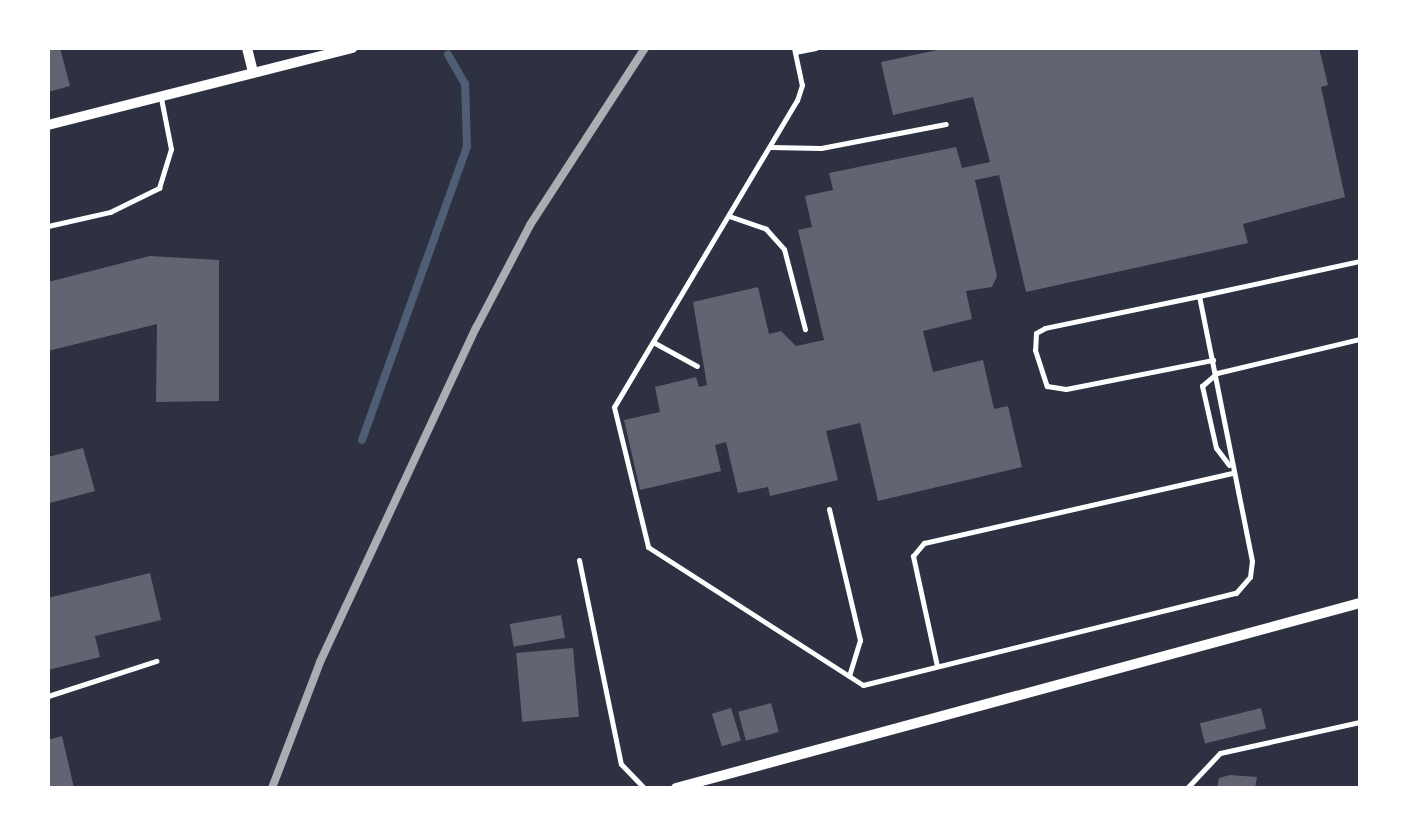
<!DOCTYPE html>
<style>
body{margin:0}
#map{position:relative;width:1408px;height:836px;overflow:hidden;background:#2d3142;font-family:"Nunito Sans",sans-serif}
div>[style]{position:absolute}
.stream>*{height:8px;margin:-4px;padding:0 4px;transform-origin:4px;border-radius:4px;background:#4f5d75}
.building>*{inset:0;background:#626471;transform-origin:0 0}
.service>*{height:5px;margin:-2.5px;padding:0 2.5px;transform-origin:2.5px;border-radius:2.5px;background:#fff}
.minor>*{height:10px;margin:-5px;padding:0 5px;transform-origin:5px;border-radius:5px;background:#fff}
.rail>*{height:8px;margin:-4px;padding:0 4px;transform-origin:4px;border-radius:4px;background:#abadb3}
span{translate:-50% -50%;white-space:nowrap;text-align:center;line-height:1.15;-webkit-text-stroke:9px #fff;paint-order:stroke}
.frame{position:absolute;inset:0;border:50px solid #fff;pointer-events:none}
</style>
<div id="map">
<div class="stream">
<div style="left:362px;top:440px;width:312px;rotate:-70.3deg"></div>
<div style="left:467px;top:146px;width:62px;rotate:-91.8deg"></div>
<div style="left:465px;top:84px;width:34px;rotate:-120deg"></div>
</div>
<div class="building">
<div style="clip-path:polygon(48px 48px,60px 48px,70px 86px,48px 92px)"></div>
<div style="clip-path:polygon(947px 48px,1319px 48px,1328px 85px,1321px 87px,1345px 197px,1243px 224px,1248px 243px,1026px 292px,999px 175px,975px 180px,997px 276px,992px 287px,966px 291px,972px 319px,923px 331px,933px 372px,983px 360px,994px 409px,1008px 406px,1022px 467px,878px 501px,860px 423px,826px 431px,838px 480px,770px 496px,768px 487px,738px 493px,726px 442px,715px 445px,721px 471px,640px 490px,624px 420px,660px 412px,655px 387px,696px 377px,699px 387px,707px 385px,693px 302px,758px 287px,769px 334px,781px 331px,796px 346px,824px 340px,798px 230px,812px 227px,805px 196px,833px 190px,829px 173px,956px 147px,962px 168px,990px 162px,973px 97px,893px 115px,881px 62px)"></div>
<div style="clip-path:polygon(150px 256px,219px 260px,219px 401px,156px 402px,157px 324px,48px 351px,48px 282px)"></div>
<div style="clip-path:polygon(83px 448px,95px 491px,50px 503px,48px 457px)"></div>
<div style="clip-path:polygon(150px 573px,161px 620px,95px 636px,100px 657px,48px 670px,48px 598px)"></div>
<div style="left:561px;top:615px;width:23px;height:52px;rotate:80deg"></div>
<div style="left:573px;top:648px;width:69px;height:57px;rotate:85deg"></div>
<div style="left:771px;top:703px;width:30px;height:34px;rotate:75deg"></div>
<div style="left:731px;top:708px;width:34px;height:20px;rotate:73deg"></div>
<div style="left:1261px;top:708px;width:21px;height:63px;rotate:76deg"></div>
<div style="clip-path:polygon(62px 736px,74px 788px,48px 788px,48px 740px)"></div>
<div style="clip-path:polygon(1230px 775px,1257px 777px,1255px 788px,1217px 788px,1219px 778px)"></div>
</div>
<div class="service">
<div style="left:794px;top:48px;width:38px;rotate:78deg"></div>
<div style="left:802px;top:85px;width:16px;rotate:108deg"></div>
<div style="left:797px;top:100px;width:357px;rotate:120.8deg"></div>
<div style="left:614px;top:407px;width:144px;rotate:76.3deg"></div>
<div style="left:648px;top:547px;width:255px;rotate:32.7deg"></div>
<div style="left:863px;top:685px;width:384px;rotate:-13.9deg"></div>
<div style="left:1236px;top:593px;width:21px;rotate:-49deg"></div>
<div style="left:1250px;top:577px;width:16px;rotate:-83deg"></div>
<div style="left:1252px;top:561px;width:270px;rotate:-101.3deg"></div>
<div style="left:1199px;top:296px;width:165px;rotate:-12.3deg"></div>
<div style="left:795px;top:52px;width:21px;rotate:-11deg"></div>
<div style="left:770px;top:147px;width:51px;rotate:1.1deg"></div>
<div style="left:821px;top:148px;width:127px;rotate:-10.9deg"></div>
<div style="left:729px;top:216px;width:39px;rotate:19deg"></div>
<div style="left:766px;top:229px;width:27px;rotate:48deg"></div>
<div style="left:784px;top:249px;width:83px;rotate:75.3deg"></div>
<div style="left:48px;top:226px;width:64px;rotate:-12.7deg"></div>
<div style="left:110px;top:212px;width:55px;rotate:-26.1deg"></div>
<div style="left:159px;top:188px;width:41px;rotate:-72.9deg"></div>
<div style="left:171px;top:149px;width:52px;rotate:-101.1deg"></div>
<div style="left:1199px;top:296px;width:157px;rotate:168.3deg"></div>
<div style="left:1045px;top:328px;width:10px;rotate:151deg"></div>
<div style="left:1036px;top:333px;width:17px;rotate:93deg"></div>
<div style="left:1035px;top:350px;width:38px;rotate:72deg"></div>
<div style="left:1047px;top:386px;width:19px;rotate:9deg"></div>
<div style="left:1066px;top:389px;width:150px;rotate:-11.2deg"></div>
<div style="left:653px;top:342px;width:50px;rotate:28.6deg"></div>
<div style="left:1229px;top:465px;width:21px;rotate:-127deg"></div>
<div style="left:1216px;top:448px;width:64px;rotate:-102.7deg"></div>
<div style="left:1202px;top:386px;width:20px;rotate:-41deg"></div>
<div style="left:1217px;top:373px;width:147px;rotate:-13.4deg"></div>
<div style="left:829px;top:509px;width:135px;rotate:76.7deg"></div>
<div style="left:860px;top:640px;width:37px;rotate:107deg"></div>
<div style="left:579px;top:560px;width:208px;rotate:78.4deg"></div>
<div style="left:621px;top:764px;width:33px;rotate:46deg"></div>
<div style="left:937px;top:666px;width:113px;rotate:-102.3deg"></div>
<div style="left:913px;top:556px;width:17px;rotate:-50deg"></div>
<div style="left:924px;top:543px;width:316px;rotate:-12.8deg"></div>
<div style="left:48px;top:696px;width:114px;rotate:-18deg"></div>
<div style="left:1187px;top:788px;width:48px;rotate:-46.7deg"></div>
<div style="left:1220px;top:753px;width:143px;rotate:-12.5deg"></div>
</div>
<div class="minor">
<div style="left:247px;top:48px;width:25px;rotate:76deg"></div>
<div style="left:48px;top:125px;width:314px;rotate:-14.2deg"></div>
<div style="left:676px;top:788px;width:709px;rotate:-15.13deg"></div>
</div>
<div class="rail">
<div style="left:272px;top:788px;width:135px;rotate:-69.1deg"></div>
<div style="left:320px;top:662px;width:369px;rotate:-65deg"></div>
<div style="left:476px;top:328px;width:116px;rotate:-62.3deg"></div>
<div style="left:530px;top:225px;width:211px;rotate:-57deg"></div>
</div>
<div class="frame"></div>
</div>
